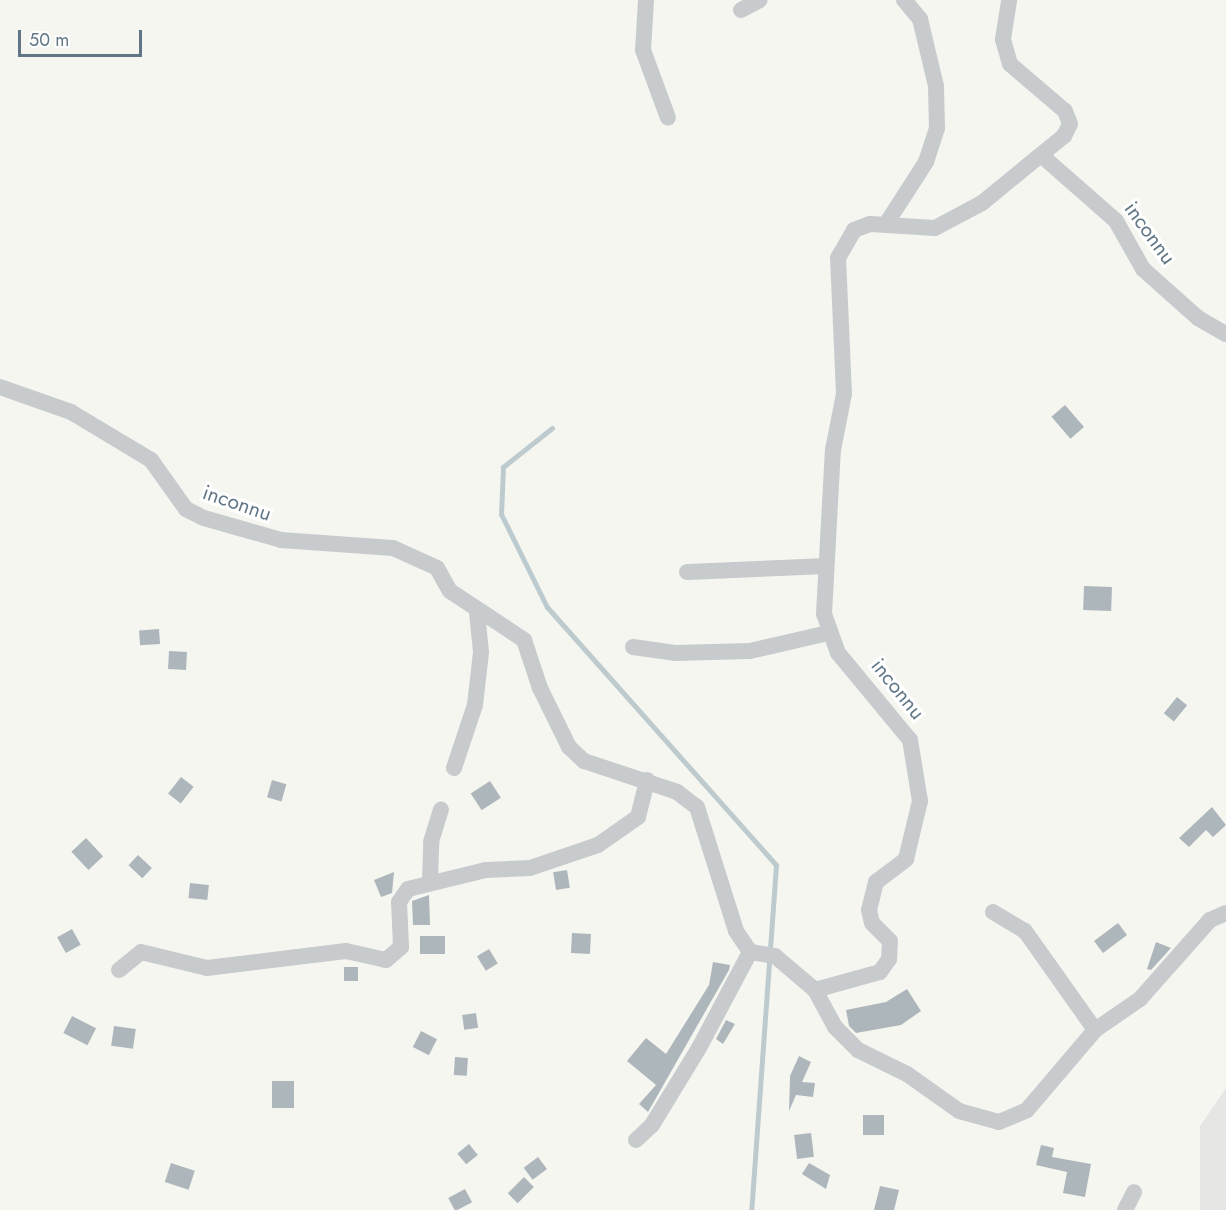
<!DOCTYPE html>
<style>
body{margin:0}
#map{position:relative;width:1226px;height:1210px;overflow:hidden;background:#f6f6f1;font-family:Jost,sans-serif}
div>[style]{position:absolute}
.built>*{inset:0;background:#e6e7e5}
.stream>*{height:5px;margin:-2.5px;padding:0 2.5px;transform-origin:2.5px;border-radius:2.5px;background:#bdcbcf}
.building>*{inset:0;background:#adb6bb;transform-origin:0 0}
.street>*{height:16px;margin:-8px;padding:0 8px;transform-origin:8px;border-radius:8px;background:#c8cbce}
span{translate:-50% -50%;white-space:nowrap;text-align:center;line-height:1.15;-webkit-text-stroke:6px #fff;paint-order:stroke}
.street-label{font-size:21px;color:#627786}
.scale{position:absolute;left:18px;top:30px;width:124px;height:27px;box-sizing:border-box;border:3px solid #627786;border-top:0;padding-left:8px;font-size:18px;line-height:21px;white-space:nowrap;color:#627786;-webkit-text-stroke:4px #fff;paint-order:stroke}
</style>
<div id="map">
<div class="built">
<div style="clip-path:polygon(1226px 1088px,1226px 1210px,1200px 1210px,1200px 1126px)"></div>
</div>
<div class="stream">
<div style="left:552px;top:428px;width:63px;rotate:141.5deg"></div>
<div style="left:503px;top:467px;width:47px;rotate:92.4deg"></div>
<div style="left:501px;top:514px;width:104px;rotate:63.7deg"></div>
<div style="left:547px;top:607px;width:345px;rotate:48.4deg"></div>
<div style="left:776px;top:865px;width:346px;rotate:94.1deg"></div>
</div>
<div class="building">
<div style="left:1065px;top:405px;width:29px;height:18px;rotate:49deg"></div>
<div style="left:1084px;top:586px;width:28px;height:24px;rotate:2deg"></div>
<div style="left:159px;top:629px;width:15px;height:20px;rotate:86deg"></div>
<div style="left:169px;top:651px;width:18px;height:18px;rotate:3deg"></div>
<div style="left:1177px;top:697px;width:13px;height:21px;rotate:39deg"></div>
<div style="left:181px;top:777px;width:16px;height:21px;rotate:38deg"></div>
<div style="left:272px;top:780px;width:15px;height:18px;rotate:16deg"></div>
<div style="left:490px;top:781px;width:20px;height:23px;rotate:57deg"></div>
<div style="clip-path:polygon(1212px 807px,1226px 825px,1213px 837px,1206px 830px,1189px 847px,1179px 838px)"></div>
<div style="left:86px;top:838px;width:25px;height:20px;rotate:47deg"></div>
<div style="left:138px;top:855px;width:19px;height:14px;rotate:43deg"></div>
<div style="left:567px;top:870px;width:18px;height:14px;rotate:81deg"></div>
<div style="clip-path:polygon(394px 872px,392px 893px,381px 897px,374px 880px)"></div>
<div style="left:190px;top:883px;width:19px;height:15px;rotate:6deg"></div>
<div style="clip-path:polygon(429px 895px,430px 925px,413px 925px,412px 901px)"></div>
<div style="left:1118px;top:923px;width:15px;height:30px;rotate:53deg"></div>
<div style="left:72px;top:929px;width:18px;height:17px;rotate:61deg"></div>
<div style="left:572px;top:933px;width:19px;height:20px;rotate:3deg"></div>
<div style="left:420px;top:936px;width:25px;height:18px"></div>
<div style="clip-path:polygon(1156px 942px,1171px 948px,1151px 970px,1147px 969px)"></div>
<div style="left:489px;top:949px;width:17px;height:14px;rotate:59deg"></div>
<div style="clip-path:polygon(713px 962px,730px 965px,729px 970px,648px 1112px,639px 1104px,656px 1085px,627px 1061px,646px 1038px,666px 1054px,709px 985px)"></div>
<div style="left:344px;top:967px;width:14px;height:14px"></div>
<div style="clip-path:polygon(907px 989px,921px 1011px,901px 1025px,856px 1033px,849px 1026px,846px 1010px,886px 1002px)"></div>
<div style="left:476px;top:1013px;width:15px;height:14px;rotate:82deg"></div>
<div style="left:72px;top:1016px;width:27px;height:19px;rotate:27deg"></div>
<div style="clip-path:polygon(726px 1020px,735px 1024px,723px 1044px,716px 1039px)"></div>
<div style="left:114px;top:1026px;width:22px;height:20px;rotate:8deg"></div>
<div style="left:421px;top:1031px;width:18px;height:18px;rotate:27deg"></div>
<div style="clip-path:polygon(799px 1056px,811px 1062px,802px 1082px,815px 1083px,813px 1097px,796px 1095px,789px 1111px,790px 1076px)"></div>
<div style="left:455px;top:1057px;width:13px;height:18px;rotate:4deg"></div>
<div style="left:272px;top:1081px;width:22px;height:27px"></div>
<div style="left:863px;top:1115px;width:21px;height:20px"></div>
<div style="left:811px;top:1133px;width:24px;height:17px;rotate:83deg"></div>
<div style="left:469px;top:1144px;width:14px;height:15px;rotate:51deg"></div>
<div style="clip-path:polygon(1041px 1145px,1054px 1148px,1052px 1157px,1091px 1164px,1085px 1197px,1063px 1193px,1067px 1172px,1036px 1165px)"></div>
<div style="left:538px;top:1157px;width:15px;height:18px;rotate:53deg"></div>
<div style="left:171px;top:1163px;width:25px;height:20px;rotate:18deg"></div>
<div style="clip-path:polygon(809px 1163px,830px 1175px,826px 1189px,802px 1174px)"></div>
<div style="left:524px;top:1177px;width:14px;height:23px;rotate:45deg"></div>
<div style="clip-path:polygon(880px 1186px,899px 1190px,894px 1210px,874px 1210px)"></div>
<div style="left:465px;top:1189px;width:15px;height:19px;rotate:62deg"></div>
</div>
<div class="street">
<div style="left:646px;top:0;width:50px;rotate:93.4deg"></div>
<div style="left:643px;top:50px;width:72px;rotate:69.8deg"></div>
<div style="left:741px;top:10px;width:21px;rotate:-28deg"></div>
<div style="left:1041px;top:155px;width:100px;rotate:41.3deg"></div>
<div style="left:1116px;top:221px;width:55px;rotate:60.6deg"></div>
<div style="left:1143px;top:269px;width:74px;rotate:41.7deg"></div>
<div style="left:1198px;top:318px;width:32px;rotate:30deg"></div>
<div style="left:886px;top:224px;width:74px;rotate:-57.2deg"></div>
<div style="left:926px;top:162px;width:36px;rotate:-72deg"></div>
<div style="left:937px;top:128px;width:42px;rotate:-91.4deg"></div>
<div style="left:936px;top:86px;width:69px;rotate:-103.4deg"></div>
<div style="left:920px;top:19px;width:25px;rotate:-130deg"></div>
<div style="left:0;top:387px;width:75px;rotate:19.4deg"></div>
<div style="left:71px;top:412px;width:93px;rotate:31deg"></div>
<div style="left:151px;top:460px;width:60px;rotate:54.5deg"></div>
<div style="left:186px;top:509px;width:20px;rotate:27deg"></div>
<div style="left:204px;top:518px;width:80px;rotate:15.9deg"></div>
<div style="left:281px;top:540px;width:112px;rotate:4.1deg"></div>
<div style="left:393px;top:548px;width:48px;rotate:24.4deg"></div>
<div style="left:437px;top:568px;width:26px;rotate:61deg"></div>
<div style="left:450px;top:591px;width:89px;rotate:33.5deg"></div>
<div style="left:524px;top:640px;width:51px;rotate:71.6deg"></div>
<div style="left:540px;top:688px;width:66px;rotate:63.8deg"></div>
<div style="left:569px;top:747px;width:21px;rotate:43deg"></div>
<div style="left:584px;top:761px;width:98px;rotate:18.4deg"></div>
<div style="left:677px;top:792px;width:25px;rotate:37deg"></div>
<div style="left:697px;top:807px;width:130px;rotate:72.5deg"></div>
<div style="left:736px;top:931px;width:25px;rotate:56deg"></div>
<div style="left:750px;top:952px;width:25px;rotate:9deg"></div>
<div style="left:775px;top:956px;width:52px;rotate:40.4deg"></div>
<div style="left:815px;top:990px;width:42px;rotate:61.6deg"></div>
<div style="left:835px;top:1027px;width:33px;rotate:45deg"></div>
<div style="left:858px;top:1050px;width:55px;rotate:26.1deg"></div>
<div style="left:907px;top:1074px;width:64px;rotate:35.4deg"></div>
<div style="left:959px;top:1111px;width:41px;rotate:15.4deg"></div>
<div style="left:999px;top:1122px;width:30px;rotate:-23deg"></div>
<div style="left:1027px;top:1110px;width:105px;rotate:-49.6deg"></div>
<div style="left:1095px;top:1030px;width:55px;rotate:-34.6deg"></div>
<div style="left:1140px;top:999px;width:106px;rotate:-48.5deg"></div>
<div style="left:1210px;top:920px;width:17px;rotate:-24deg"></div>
<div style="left:687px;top:572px;width:139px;rotate:-2.5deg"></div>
<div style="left:633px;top:647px;width:42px;rotate:8.1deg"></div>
<div style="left:675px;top:653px;width:75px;rotate:-1.5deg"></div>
<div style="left:750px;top:651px;width:80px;rotate:-13deg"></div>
<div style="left:454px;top:768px;width:66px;rotate:-71.6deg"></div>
<div style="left:475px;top:705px;width:53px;rotate:-83.5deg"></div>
<div style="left:481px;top:652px;width:40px;rotate:-95.7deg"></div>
<div style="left:430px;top:880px;width:38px;rotate:-88deg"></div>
<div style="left:431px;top:842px;width:34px;rotate:-73deg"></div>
<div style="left:993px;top:912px;width:37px;rotate:31deg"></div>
<div style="left:1025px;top:931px;width:121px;rotate:54.7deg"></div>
<div style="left:119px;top:970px;width:28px;rotate:-39deg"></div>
<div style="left:141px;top:952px;width:68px;rotate:13.6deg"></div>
<div style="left:207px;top:968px;width:140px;rotate:-7deg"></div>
<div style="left:346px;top:951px;width:41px;rotate:12.7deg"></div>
<div style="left:386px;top:960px;width:20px;rotate:-41deg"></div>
<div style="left:401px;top:947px;width:45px;rotate:-92.5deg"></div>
<div style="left:399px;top:902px;width:16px;rotate:-55deg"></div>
<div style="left:408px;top:889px;width:80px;rotate:-13.7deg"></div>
<div style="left:486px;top:870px;width:44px;rotate:-2.6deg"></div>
<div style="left:530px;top:868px;width:72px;rotate:-18.7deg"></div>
<div style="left:598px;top:845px;width:49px;rotate:-35deg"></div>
<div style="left:638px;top:817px;width:38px;rotate:-76deg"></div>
<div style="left:815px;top:990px;width:67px;rotate:-15.5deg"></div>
<div style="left:880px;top:972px;width:16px;rotate:-55deg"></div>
<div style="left:889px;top:959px;width:18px;rotate:-87deg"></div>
<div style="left:890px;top:941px;width:25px;rotate:-135deg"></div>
<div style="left:872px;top:923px;width:13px;rotate:-103deg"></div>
<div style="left:869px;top:910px;width:29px;rotate:-76deg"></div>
<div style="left:876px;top:882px;width:38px;rotate:-37deg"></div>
<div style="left:906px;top:859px;width:60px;rotate:-76.4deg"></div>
<div style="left:920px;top:801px;width:62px;rotate:-99.3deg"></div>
<div style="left:910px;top:740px;width:113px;rotate:-129.6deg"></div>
<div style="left:838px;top:653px;width:41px;rotate:-109.7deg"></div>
<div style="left:824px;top:614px;width:164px;rotate:-86.9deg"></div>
<div style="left:833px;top:450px;width:57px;rotate:-78.9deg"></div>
<div style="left:844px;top:394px;width:136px;rotate:-92.5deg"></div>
<div style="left:838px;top:258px;width:32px;rotate:-60deg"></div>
<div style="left:854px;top:230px;width:17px;rotate:-21deg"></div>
<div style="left:870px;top:224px;width:65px;rotate:3.5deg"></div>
<div style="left:935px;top:228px;width:53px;rotate:-28deg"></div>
<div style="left:982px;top:203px;width:106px;rotate:-39.3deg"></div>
<div style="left:1064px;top:136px;width:13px;rotate:-63deg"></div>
<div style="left:1070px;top:124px;width:14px;rotate:-111deg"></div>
<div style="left:1065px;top:111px;width:72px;rotate:-139.5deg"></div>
<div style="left:1010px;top:64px;width:26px;rotate:-106deg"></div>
<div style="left:1003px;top:39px;width:39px;rotate:-81deg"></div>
<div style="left:636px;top:1140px;width:22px;rotate:-43deg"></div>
<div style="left:652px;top:1125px;width:90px;rotate:-58.6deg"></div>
<div style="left:699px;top:1048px;width:109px;rotate:-62deg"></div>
<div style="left:1125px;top:1210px;width:20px;rotate:-63deg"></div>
</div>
<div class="street-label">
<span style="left:1150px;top:233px;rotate:54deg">inconnu</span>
<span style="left:237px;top:503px;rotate:19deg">inconnu</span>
<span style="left:898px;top:689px;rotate:51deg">inconnu</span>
</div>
<div class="scale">50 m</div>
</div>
